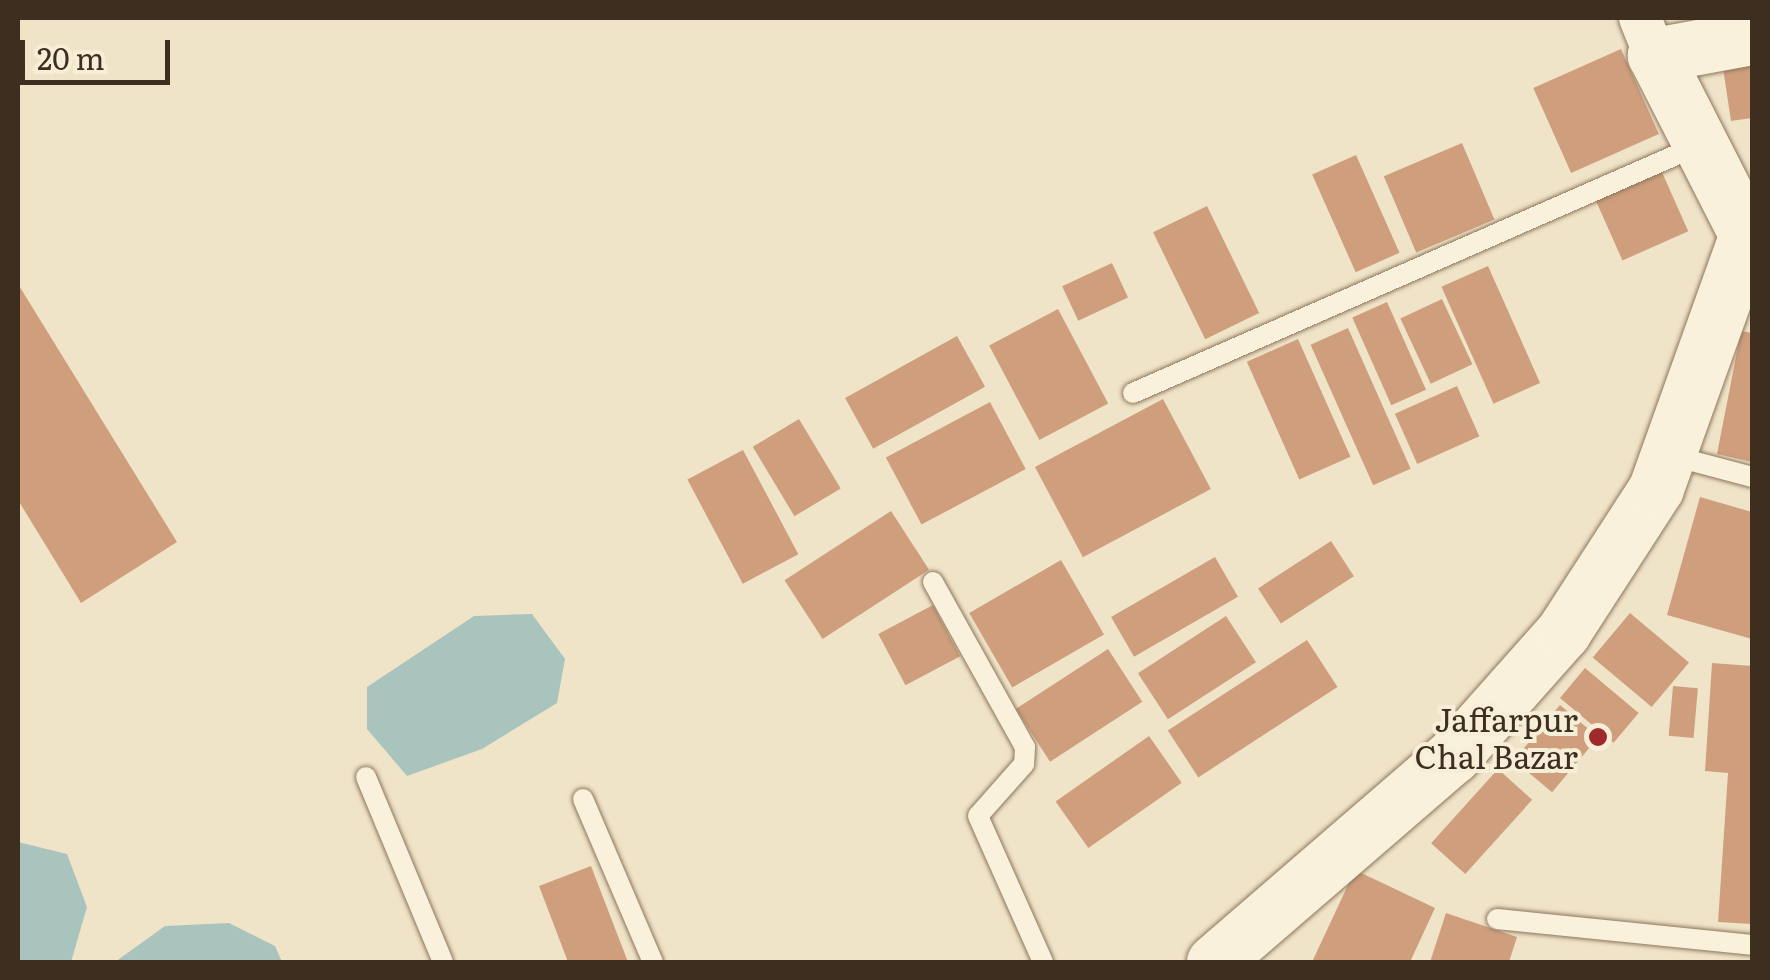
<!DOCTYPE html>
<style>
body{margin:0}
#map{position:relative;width:1770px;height:980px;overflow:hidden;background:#f0e4c8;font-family:Literata,serif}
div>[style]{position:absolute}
.water>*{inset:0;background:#a9c4bc}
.building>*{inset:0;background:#cf9f7d;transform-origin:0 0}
.roads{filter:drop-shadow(0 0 2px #8d765c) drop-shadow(0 0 2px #8d765c)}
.lane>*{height:20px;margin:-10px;padding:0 10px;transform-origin:10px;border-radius:10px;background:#faf1dc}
.street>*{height:42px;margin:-21px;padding:0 21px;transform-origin:21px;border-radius:21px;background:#faf1dc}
.secondary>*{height:55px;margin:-27.5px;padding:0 27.5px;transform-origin:27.5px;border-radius:27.5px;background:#faf1dc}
.dots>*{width:28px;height:28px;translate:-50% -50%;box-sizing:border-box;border:5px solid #f7eed8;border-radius:50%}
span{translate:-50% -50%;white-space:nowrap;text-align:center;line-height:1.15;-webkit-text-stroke:8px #f7eed8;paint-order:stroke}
.poi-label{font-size:32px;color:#3d2e20}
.right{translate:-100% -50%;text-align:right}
.frame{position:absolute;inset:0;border:20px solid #3d2e20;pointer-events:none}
.scale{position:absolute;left:20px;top:40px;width:150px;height:45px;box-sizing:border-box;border:5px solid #3d2e20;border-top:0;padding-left:12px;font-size:30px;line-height:35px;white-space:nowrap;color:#3d2e20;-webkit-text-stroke:8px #f7eed8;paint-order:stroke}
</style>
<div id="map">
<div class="water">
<div style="clip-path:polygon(532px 614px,565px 659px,557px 703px,482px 749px,407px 776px,367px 729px,367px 687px,474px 616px)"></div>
<div style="clip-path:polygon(18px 842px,67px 854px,87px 907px,71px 962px,18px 962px)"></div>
<div style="clip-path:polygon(229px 923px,275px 946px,282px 962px,115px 962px,165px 926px)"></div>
</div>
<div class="building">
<div style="left:1621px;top:49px;width:93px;height:96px;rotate:66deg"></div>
<div style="clip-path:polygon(1752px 64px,1752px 118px,1731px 121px,1723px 68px)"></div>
<div style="left:1462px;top:143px;width:83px;height:85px;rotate:67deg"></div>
<div style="left:1356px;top:155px;width:107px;height:48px;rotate:66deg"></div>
<div style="left:1661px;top:170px;width:67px;height:72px;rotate:66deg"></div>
<div style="left:1207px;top:206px;width:119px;height:60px;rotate:64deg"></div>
<div style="left:1112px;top:263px;width:38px;height:55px;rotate:65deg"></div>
<div style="left:1488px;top:266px;width:128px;height:51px;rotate:66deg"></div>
<div style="clip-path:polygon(18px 284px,177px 542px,81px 603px,18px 500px)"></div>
<div style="left:1442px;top:299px;width:72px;height:46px;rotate:65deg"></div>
<div style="left:1387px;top:302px;width:96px;height:38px;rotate:66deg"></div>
<div style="left:1058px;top:309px;width:107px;height:78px;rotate:62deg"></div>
<div style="left:1348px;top:328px;width:154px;height:41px;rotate:66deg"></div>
<div style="clip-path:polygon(1741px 331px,1752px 333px,1752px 462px,1717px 454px)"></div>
<div style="left:957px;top:336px;width:58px;height:128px;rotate:61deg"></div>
<div style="left:1298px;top:339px;width:129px;height:56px;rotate:66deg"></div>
<div style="left:1457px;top:386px;width:55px;height:68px;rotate:66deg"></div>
<div style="left:1163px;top:399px;width:102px;height:145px;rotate:62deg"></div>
<div style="left:990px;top:402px;width:76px;height:118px;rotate:62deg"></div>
<div style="left:799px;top:419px;width:81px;height:54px;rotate:59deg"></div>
<div style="left:743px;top:450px;width:118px;height:63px;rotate:62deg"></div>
<div style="clip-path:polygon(1700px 497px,1752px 512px,1752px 639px,1667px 615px)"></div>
<div style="left:891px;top:511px;width:70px;height:127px;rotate:57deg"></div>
<div style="left:1331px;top:541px;width:42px;height:87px;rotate:57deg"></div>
<div style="left:1215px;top:557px;width:46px;height:120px;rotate:60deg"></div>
<div style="left:1061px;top:560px;width:86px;height:106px;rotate:60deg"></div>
<div style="left:933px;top:605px;width:58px;height:62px;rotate:62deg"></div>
<div style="left:1630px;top:613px;width:77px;height:58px;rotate:40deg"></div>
<div style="left:1226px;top:616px;width:55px;height:105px;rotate:57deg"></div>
<div style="left:1307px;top:640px;width:56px;height:166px;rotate:57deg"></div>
<div style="left:1108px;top:649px;width:63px;height:110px;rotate:57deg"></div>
<div style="clip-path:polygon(1712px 663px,1752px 666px,1752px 924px,1718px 922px,1728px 773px,1705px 771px)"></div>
<div style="left:1585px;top:668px;width:70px;height:39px;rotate:40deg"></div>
<div style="left:1673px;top:686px;width:25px;height:50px;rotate:5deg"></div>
<div style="left:1560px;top:705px;width:50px;height:72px;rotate:40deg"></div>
<div style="left:1149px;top:736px;width:57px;height:114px;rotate:55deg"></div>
<div style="left:1498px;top:769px;width:46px;height:100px;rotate:42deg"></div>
<div style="clip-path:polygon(591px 866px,628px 962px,568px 962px,539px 886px)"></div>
<div style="clip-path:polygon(1355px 870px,1435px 908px,1410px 962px,1312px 962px)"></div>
<div style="clip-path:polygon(1446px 913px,1517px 937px,1509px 962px,1430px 962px)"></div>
</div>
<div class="roads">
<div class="lane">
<div style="left:1133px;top:393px;width:618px;rotate:-23.66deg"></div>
<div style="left:1669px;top:455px;width:86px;rotate:14.8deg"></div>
<div style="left:933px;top:582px;width:189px;rotate:60.9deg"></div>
<div style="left:1025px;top:747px;width:17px;rotate:93deg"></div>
<div style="left:1024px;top:764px;width:69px;rotate:131.5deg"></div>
<div style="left:978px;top:816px;width:160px;rotate:66deg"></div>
<div style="left:366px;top:777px;width:200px;rotate:67.4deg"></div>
<div style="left:583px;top:799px;width:177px;rotate:66.8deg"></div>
<div style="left:1497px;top:919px;width:256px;rotate:5.8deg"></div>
</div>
<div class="street">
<div style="left:1640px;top:18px;width:40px;rotate:68deg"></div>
</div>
<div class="secondary">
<div style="left:1752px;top:37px;width:99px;rotate:169.5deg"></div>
<div style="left:1655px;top:55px;width:213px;rotate:63deg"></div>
<div style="left:1214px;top:962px;width:316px;rotate:-40.8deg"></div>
<div style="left:1453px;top:756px;width:166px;rotate:-48.4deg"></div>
<div style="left:1563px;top:632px;width:171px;rotate:-57.1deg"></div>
<div style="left:1656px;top:488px;width:267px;rotate:-70.3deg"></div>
</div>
</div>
<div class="dots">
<div style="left:1598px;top:737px;background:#9e2a2b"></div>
</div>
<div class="poi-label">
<span class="right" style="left:1578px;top:737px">Jaffarpur<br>Chal Bazar</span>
</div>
<div class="frame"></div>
<div class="scale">20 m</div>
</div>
